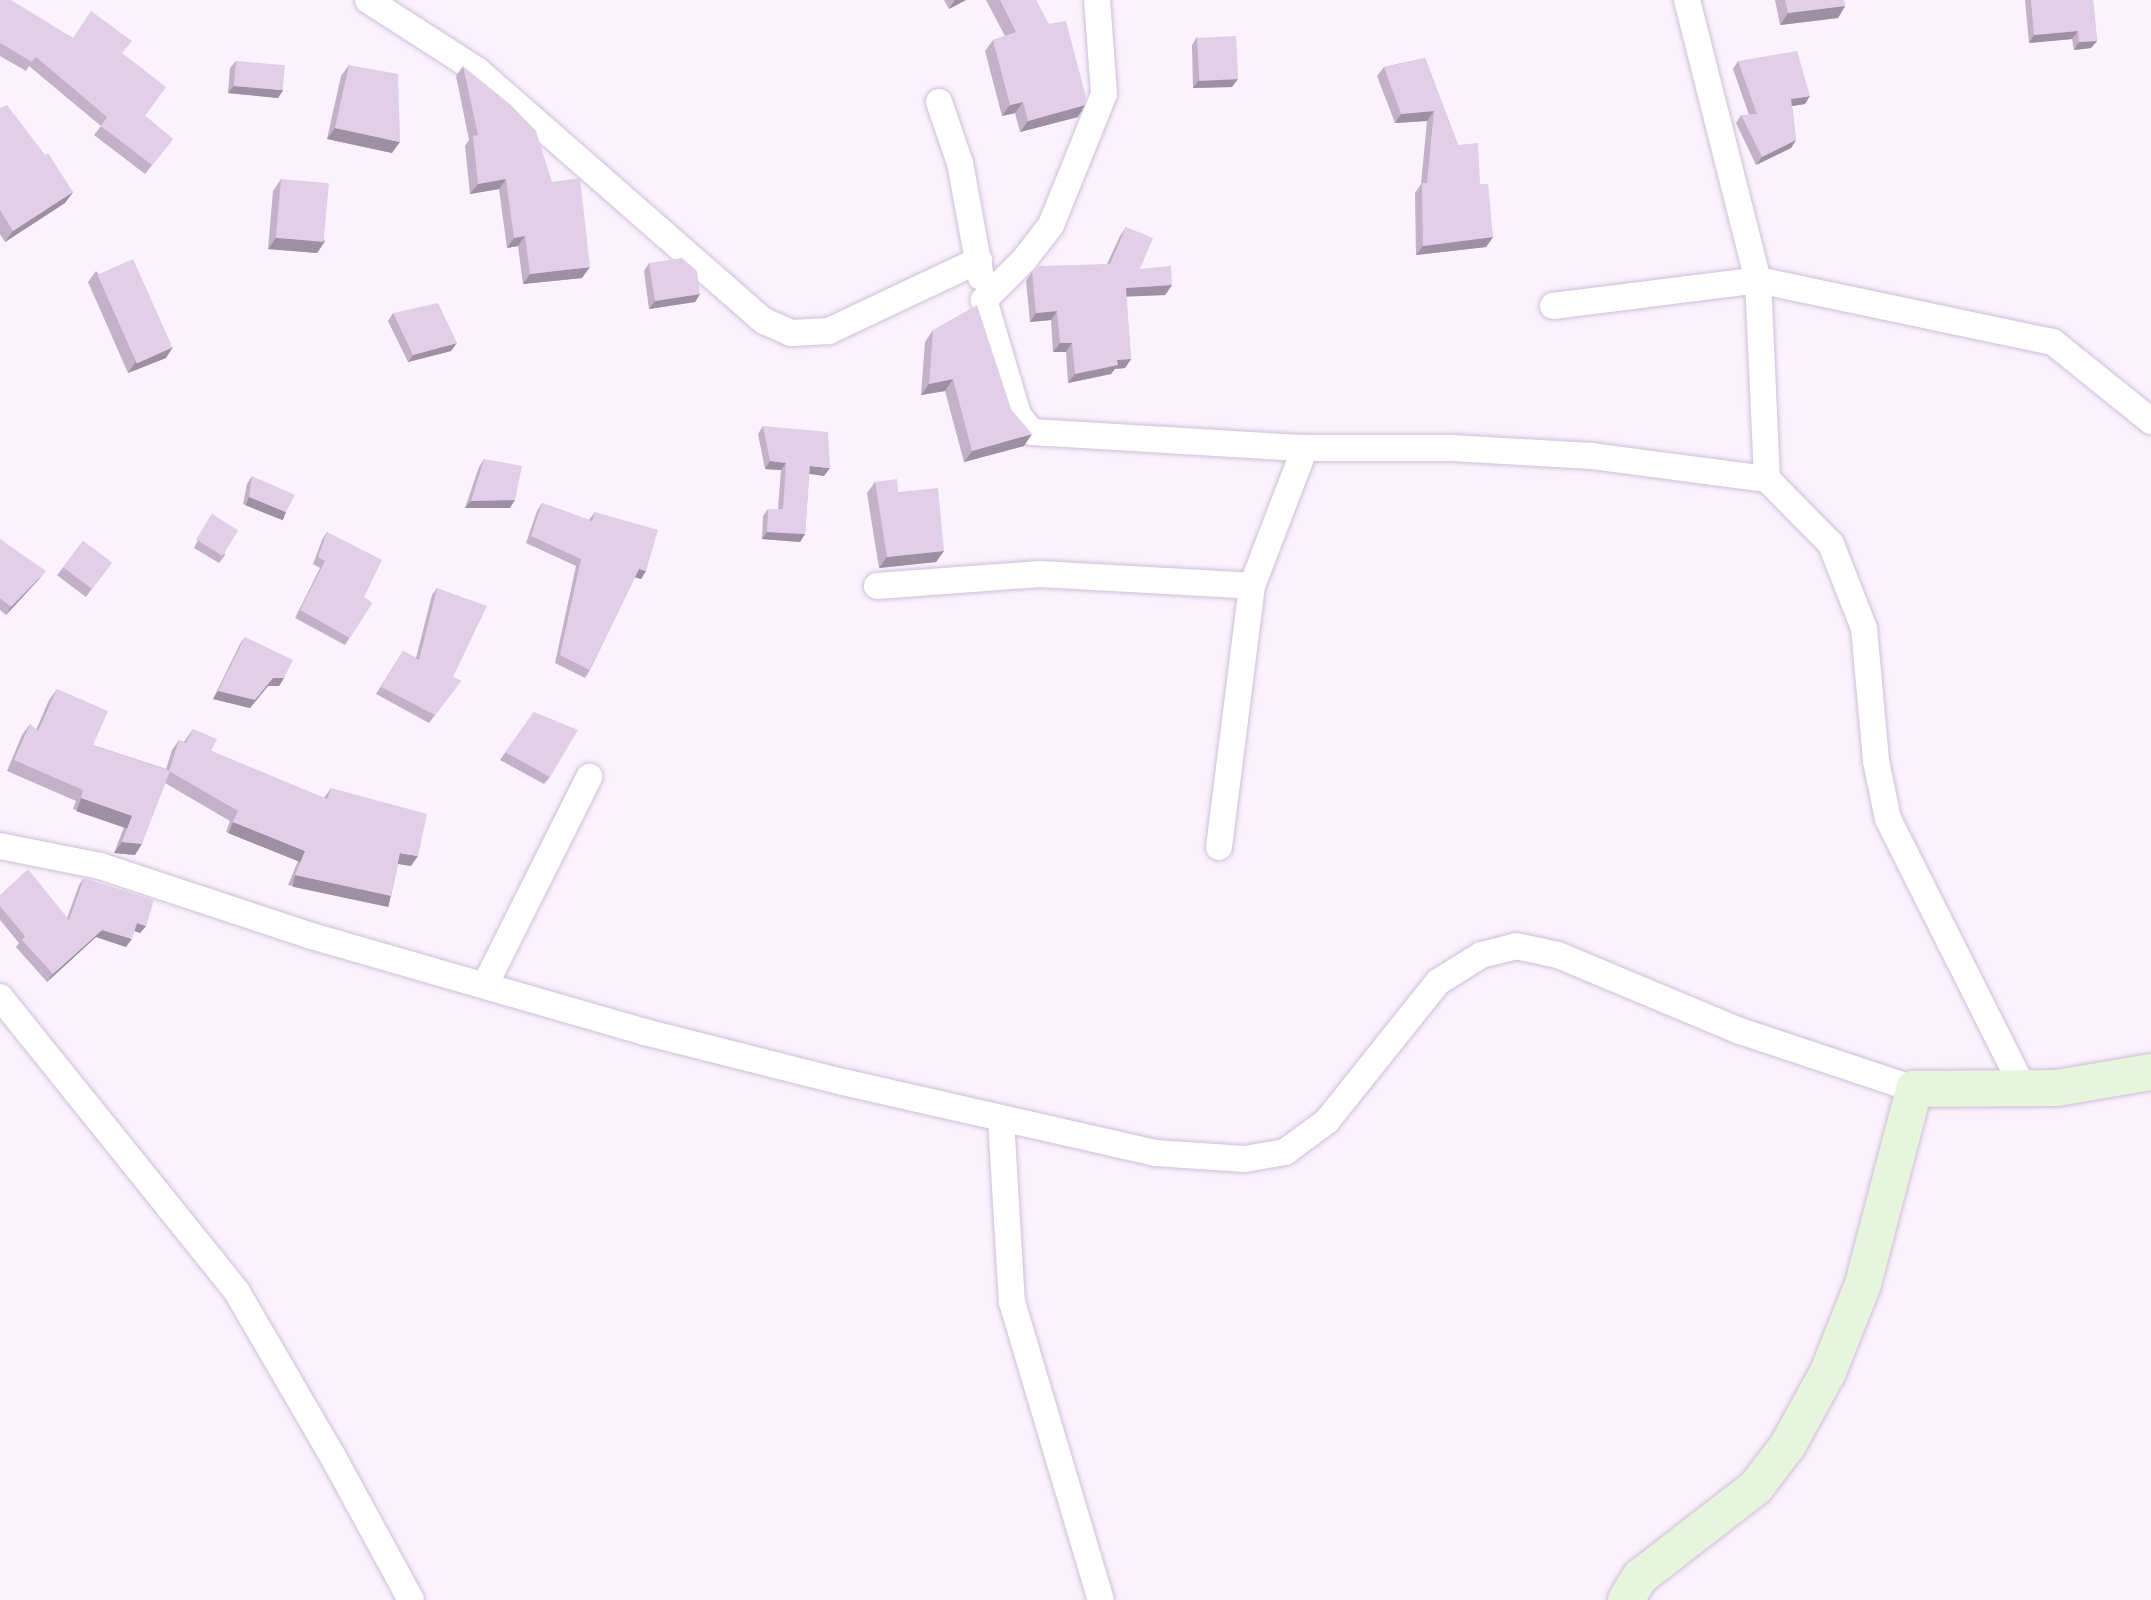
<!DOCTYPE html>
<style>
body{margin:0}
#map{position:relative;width:2151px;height:1600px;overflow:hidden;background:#faf2fd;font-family:"PT Sans",sans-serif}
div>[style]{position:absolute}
.roads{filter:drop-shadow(0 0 2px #d1bed8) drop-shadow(0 0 2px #d1bed8)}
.street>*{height:26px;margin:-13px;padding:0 13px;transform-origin:13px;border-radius:13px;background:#fff}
.secondary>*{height:36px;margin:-18px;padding:0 18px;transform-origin:18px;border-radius:18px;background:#e6f5dc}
.wall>*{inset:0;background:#c2b1c8;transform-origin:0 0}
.shaded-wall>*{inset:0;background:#9e90a2;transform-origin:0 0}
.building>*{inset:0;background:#e1cee8;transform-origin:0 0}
span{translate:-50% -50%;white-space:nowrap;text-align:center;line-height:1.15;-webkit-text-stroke:7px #fff;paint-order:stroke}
</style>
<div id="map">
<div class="roads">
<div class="street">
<div style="left:368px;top:0;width:131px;rotate:32.8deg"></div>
<div style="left:478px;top:71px;width:380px;rotate:41.2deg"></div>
<div style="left:764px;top:321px;width:30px;rotate:24deg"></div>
<div style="left:791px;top:333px;width:38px;rotate:-3deg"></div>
<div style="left:829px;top:331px;width:166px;rotate:-25.3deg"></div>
<div style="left:1097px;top:0;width:94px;rotate:85.7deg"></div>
<div style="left:1104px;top:94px;width:141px;rotate:112deg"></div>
<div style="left:1051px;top:225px;width:44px;rotate:127.6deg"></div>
<div style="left:1024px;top:260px;width:57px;rotate:135deg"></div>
<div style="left:984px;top:300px;width:120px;rotate:73.5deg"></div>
<div style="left:1018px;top:415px;width:22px;rotate:51deg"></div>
<div style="left:1032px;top:432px;width:273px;rotate:3.4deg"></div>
<div style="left:1305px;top:448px;width:147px"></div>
<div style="left:1452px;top:448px;width:140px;rotate:3.3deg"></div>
<div style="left:1592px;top:456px;width:177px;rotate:7.5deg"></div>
<div style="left:1767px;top:479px;width:91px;rotate:45.4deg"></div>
<div style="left:1831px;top:544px;width:90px;rotate:68.6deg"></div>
<div style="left:1864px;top:628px;width:134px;rotate:84.8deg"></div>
<div style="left:1876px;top:761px;width:59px;rotate:78.3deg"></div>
<div style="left:1888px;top:819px;width:301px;rotate:63.3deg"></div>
<div style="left:1687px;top:0;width:289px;rotate:75.8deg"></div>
<div style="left:1758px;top:280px;width:199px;rotate:87.4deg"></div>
<div style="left:939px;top:102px;width:65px;rotate:71deg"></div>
<div style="left:960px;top:163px;width:116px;rotate:79.6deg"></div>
<div style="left:1553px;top:306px;width:207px;rotate:-7.2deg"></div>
<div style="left:1758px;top:280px;width:301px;rotate:11.9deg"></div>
<div style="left:2053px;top:342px;width:126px;rotate:38.9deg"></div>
<div style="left:877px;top:586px;width:163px;rotate:-4.2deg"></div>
<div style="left:1040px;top:574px;width:212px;rotate:3.2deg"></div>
<div style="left:0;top:846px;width:102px;rotate:11.3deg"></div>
<div style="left:100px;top:866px;width:223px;rotate:18.3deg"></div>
<div style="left:312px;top:936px;width:347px;rotate:16.1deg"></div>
<div style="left:645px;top:1032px;width:204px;rotate:14.2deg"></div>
<div style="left:843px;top:1082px;width:320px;rotate:12.8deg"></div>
<div style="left:1155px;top:1153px;width:90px;rotate:3.8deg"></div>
<div style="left:1245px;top:1159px;width:41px;rotate:-9.9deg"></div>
<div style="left:1285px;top:1152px;width:52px;rotate:-36.4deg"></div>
<div style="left:1327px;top:1121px;width:178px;rotate:-51.4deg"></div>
<div style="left:1438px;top:982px;width:51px;rotate:-32.1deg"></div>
<div style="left:1481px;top:955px;width:36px;rotate:-14deg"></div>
<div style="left:1516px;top:946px;width:43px;rotate:12.1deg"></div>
<div style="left:1558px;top:955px;width:197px;rotate:22.7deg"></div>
<div style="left:1740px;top:1031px;width:183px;rotate:18.4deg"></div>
<div style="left:1219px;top:847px;width:263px;rotate:-82.8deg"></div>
<div style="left:1252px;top:586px;width:148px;rotate:-69deg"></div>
<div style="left:485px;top:985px;width:233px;rotate:-63.4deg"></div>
<div style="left:0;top:997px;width:378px;rotate:51.2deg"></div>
<div style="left:237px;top:1292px;width:189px;rotate:59.8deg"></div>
<div style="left:332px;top:1455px;width:165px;rotate:61.4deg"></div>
<div style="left:1001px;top:1119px;width:183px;rotate:86.6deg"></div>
<div style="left:1012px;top:1302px;width:311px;rotate:73.4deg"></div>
</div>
<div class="secondary">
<div style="left:1626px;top:1600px;width:27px;rotate:-59deg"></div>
<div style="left:1640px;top:1577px;width:147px;rotate:-37.8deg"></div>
<div style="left:1756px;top:1487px;width:53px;rotate:-52.7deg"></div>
<div style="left:1788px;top:1445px;width:83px;rotate:-61.3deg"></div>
<div style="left:1828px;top:1372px;width:95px;rotate:-68.3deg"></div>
<div style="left:1863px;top:1284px;width:202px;rotate:-75.3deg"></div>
<div style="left:1914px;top:1089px;width:143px;rotate:-0.4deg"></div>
<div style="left:2057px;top:1088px;width:95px;rotate:-9.7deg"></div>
</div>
</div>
<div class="wall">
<div style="clip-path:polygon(0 0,73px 38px,122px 54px,145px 116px,173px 139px,145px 174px,94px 135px,101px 126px,29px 66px,26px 71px,0 56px)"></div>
<div style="clip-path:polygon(944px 0,966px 0,949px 9px)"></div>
<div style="clip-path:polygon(986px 0,1036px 0,1078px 117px,1020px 132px,1015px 113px,1002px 116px,985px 51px,993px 40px,1005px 36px)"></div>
<div style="clip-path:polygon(1775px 0,1844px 0,1845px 6px,1838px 18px,1780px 25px)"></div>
<div style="clip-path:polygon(2025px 0,2093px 0,2097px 41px,2091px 48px,2074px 50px,2072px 39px,2029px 43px)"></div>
<div style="clip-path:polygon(1197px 37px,1232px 87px,1193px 88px,1192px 45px)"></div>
<div style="clip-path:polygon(1425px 58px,1458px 145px,1480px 184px,1493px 237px,1486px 247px,1416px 255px,1415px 193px,1421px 184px,1427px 121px,1395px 123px,1377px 76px,1384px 67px)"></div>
<div style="clip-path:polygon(236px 61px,283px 90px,278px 98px,228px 93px,230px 68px)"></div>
<div style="clip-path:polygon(1738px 61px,1805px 104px,1792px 106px,1796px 140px,1791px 148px,1756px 165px,1736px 123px,1741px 115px,1749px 115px,1733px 69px)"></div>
<div style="clip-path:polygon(349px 65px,392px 153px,327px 139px,341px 76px)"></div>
<div style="clip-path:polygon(463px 66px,582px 278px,523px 284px,518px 246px,507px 248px,499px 189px,470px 194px,465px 146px,469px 140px,456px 76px)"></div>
<div style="clip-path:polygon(0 108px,73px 192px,65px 203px,5px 242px,0 234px)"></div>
<div style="clip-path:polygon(281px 179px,325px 241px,317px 253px,268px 249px,273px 191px)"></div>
<div style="clip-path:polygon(1126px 227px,1140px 269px,1172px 285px,1165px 295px,1126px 296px,1131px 359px,1125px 368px,1115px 369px,1111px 374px,1068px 383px,1066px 352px,1053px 352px,1051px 320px,1030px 322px,1026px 281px,1032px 272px,1107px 264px,1120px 236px)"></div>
<div style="clip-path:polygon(649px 263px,700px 294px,695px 302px,649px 309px,644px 271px)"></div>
<div style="clip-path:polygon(96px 271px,166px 358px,128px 373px,88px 282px)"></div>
<div style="clip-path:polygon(393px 313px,451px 351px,408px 362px,388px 321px)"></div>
<div style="clip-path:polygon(933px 330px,1011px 409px,1024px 446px,964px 462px,945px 391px,921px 395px,925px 342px)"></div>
<div style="clip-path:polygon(763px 426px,824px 476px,809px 474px,805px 534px,800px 542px,762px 539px,763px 516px,768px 509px,778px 509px,781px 470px,765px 469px,758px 434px)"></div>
<div style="clip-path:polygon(484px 459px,510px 508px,465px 508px,479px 467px)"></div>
<div style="clip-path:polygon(252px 476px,280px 519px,243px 504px,247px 484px)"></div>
<div style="clip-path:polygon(875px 482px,898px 492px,944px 551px,936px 562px,879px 568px,867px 493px)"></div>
<div style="clip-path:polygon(542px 503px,589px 520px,595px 512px,646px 571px,641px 579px,635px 577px,590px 670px,585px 678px,555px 663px,576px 566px,526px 543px,537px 511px)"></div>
<div style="clip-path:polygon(212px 514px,225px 555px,219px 563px,194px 548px,207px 522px)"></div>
<div style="clip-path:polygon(327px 532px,364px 597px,372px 603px,345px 645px,295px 618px,320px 568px,313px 564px,322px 540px)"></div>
<div style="clip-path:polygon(0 539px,40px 578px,6px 615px,0 610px)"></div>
<div style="left:83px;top:541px;width:36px;height:43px;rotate:37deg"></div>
<div style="clip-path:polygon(437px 588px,453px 677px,461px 681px,429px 723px,376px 694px,403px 651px,416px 658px,432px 595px)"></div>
<div style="clip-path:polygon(245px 637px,284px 678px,279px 686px,268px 686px,250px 708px,213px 699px,240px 644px)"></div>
<div style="clip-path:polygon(57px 689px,93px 745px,166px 769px,172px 750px,179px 740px,184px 742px,193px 729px,211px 751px,324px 798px,331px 788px,411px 866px,398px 864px,391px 896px,384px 906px,288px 885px,298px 861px,226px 832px,230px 821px,165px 783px,135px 855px,114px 853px,124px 827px,73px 809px,76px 801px,7px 771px,22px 735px,30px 724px,36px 730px,49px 700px)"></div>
<div style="clip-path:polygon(534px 712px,550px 777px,544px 784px,500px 760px)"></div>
<div style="clip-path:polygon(84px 878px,146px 926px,140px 933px,134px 931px,126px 947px,96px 937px,47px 982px,16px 947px,19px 943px,0 920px,0 895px,67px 918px,79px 885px)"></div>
</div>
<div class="shaded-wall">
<div style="clip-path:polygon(955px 0,966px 0,949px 9px)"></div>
<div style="clip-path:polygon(1845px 6px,1838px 18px,1780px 25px,1788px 13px)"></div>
<div style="clip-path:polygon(2078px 31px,2072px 39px,2029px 43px,2034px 35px)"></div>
<div style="clip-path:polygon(2097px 41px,2091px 48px,2074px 50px,2079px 42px)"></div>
<div style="clip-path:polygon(1238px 79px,1232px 87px,1193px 88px,1199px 80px)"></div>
<div style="clip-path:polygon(234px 86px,283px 90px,278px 98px,228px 93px)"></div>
<div style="clip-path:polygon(1810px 96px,1805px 104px,1786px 107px,1791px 99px)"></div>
<div style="clip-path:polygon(1023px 102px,1015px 113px,1002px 116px,1010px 105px)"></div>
<div style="clip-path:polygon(1085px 105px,1078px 117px,1020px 132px,1028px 121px)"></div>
<div style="clip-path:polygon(1434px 111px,1427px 121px,1395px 123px,1401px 114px)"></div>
<div style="clip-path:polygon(335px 128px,400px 142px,392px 153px,327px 139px)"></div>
<div style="clip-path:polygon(1796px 140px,1791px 148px,1756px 165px,1762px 157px)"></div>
<div style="clip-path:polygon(506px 179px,499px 189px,470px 194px,478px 184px)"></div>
<div style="clip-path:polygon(73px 192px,65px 203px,5px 242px,13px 231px)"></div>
<div style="clip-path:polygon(525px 236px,518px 246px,507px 248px,514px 238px)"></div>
<div style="clip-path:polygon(1493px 237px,1486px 247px,1416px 255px,1423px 246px)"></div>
<div style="clip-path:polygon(276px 238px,325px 241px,317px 253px,268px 249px)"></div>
<div style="clip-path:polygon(590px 267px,582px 278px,523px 284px,530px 274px)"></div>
<div style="clip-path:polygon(1172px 285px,1165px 295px,1119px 297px,1126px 288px)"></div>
<div style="clip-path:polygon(700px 294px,695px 302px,649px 309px,655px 301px)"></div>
<div style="clip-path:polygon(1057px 311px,1051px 320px,1030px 322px,1036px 313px)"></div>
<div style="clip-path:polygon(457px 343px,451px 351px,408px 362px,413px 355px)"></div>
<div style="clip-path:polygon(1060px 343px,1072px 343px,1066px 352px,1053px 352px)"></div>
<div style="clip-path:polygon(173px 347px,166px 358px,128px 373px,136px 361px)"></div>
<div style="clip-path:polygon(1131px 359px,1125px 368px,1115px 369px,1111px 374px,1068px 383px,1075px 374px,1117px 360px)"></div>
<div style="clip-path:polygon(953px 379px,945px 391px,921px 395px,929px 384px)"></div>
<div style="clip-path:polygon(1032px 434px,1024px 446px,964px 462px,972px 451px)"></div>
<div style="clip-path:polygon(770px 461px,786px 463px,781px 470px,765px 469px)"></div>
<div style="clip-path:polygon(810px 466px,830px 468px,824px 476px,805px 473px)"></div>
<div style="left:249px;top:497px;width:40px;height:9px;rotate:22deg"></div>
<div style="clip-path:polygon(515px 500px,510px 508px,465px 508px,471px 501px)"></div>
<div style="clip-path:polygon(767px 532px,805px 534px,800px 542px,762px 539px)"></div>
<div style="clip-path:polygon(944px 551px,936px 562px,879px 568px,887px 557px)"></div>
<div style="clip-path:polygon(639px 569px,646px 571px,641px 579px,634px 577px)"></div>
<div style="clip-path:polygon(46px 571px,40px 578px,6px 615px,11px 607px)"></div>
<div style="clip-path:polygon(273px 678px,284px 678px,279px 686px,268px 686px,250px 708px,213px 699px,218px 691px)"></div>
<div style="left:81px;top:798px;width:54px;height:14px;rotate:19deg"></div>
<div style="left:233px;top:822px;width:78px;height:12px;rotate:22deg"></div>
<div style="clip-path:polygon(122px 842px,142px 844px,135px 855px,114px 853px)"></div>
<div style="clip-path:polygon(400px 853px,418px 856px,411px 866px,393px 863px)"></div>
<div style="left:295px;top:875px;width:98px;height:12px;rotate:12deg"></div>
<div style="clip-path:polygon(137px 923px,146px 926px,140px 933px,132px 930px)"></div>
<div style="clip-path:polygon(102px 930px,132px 939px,126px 947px,96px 937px,47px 982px,53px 974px)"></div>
</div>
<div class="building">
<div style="clip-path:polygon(0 0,11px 0,73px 38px,91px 11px,132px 41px,122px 53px,166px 87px,145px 116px,173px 139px,152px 165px,101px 126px,107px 117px,36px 57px,32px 62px,0 43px)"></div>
<div style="clip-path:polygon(1000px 0,1036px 0,1049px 24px,1066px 21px,1087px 101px,1085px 105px,1028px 121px,1023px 102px,1010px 105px,993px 40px,1016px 32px)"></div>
<div style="clip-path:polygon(1785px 0,1844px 0,1845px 6px,1788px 13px)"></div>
<div style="clip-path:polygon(2031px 0,2093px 0,2097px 41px,2079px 42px,2078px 31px,2034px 35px)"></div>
<div style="left:1236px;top:36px;width:43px;height:39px;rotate:87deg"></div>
<div style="clip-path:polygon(1797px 51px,1810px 96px,1791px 99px,1796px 140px,1762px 157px,1741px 115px,1757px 114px,1738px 61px)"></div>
<div style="clip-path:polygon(1425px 58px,1458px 145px,1478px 143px,1480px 184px,1488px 184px,1493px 237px,1423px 246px,1422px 183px,1427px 183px,1434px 111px,1401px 114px,1384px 67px)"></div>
<div style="left:236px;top:61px;width:49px;height:25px;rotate:5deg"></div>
<div style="clip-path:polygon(349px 65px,398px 74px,400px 142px,335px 128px)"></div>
<div style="clip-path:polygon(463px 66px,511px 105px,536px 131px,552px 182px,580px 178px,590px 267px,530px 274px,525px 236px,514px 238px,506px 179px,478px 184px,473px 136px,478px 135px)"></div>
<div style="clip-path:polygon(7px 105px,45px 155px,48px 153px,73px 192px,13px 231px,0 210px,0 108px)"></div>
<div style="left:281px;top:179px;width:48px;height:59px;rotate:5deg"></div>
<div style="clip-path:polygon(1126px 227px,1153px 238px,1140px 269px,1171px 266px,1172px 285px,1126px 288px,1131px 359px,1117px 360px,1118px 365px,1075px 374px,1072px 343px,1060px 343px,1057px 311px,1036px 313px,1032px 272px,1038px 266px,1110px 264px)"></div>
<div style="clip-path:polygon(682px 258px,697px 271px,700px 294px,655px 301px,649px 263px)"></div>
<div style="left:133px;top:259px;width:97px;height:39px;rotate:66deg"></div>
<div style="clip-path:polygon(438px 303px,457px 343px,413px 355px,393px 313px)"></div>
<div style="clip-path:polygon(977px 305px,1011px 409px,1032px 434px,972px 451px,953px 379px,929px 384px,933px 330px)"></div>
<div style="clip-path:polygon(763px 426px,828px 432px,830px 468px,810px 466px,805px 534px,767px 532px,768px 509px,783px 509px,786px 463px,770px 461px)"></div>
<div style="clip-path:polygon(484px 459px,522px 466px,515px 500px,471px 501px)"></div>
<div style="clip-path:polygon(252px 476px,295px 495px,286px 512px,249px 497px)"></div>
<div style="clip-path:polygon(897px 479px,898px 492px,938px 488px,944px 551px,887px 557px,875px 482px)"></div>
<div style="clip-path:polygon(542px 503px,592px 521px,595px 512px,658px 530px,646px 571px,639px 569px,590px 670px,560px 655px,581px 559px,531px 536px)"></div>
<div style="left:212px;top:514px;width:31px;height:30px;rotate:32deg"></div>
<div style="clip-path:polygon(327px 532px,382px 560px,364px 597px,372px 603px,350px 638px,300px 610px,325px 561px,318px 557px)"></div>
<div style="clip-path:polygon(0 539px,46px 571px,11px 607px,0 598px)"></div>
<div style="left:83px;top:541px;width:36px;height:33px;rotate:37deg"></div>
<div style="clip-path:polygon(437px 588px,487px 606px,453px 677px,461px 681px,435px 715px,381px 687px,403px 651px,419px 660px)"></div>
<div style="clip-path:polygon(245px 637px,293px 660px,284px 678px,273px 678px,255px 700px,218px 691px)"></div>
<div style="clip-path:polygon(57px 689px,108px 711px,93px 745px,170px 771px,142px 844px,122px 842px,132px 816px,81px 798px,83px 790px,14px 760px,30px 724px,38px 731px)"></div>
<div style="clip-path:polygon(534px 712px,578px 730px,550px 777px,505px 752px)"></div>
<div style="clip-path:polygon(193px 729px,217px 739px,211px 751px,327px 799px,331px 788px,427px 814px,418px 856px,400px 853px,391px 896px,295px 875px,305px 851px,233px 822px,238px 811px,169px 771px,179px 740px,186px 743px)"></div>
<div style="clip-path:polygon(28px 869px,69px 920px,84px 878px,154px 900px,146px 926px,137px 923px,132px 939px,102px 930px,53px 974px,22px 940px,25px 936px,0 906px,0 895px)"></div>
</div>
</div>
